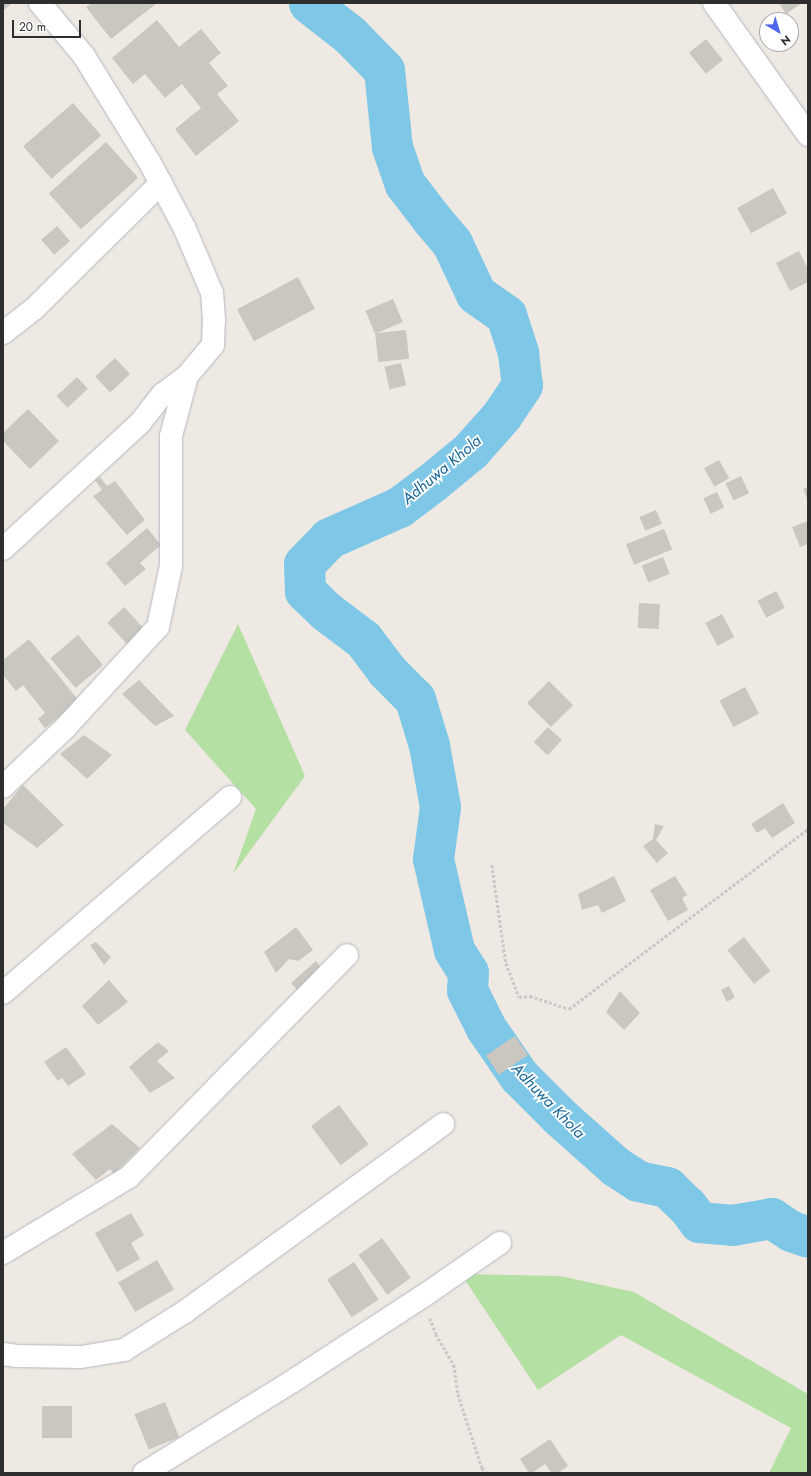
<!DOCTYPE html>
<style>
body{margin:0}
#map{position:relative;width:811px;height:1476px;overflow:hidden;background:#eee9e2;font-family:Jost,sans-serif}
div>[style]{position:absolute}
.green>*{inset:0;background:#b5e0a3}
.river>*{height:41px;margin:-20.5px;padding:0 20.5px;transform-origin:20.5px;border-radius:20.5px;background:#7fc7e6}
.building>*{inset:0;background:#cac7c0;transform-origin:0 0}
.path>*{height:2.5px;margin-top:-1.25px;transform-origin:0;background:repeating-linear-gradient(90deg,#c9c9c9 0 3px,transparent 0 5px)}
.roads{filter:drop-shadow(0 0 1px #b5b7c0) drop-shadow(0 0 1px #b5b7c0)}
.street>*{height:22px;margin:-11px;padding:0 11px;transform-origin:11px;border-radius:11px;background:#fff}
.secondary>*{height:22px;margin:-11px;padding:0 11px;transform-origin:11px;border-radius:11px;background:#fff}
span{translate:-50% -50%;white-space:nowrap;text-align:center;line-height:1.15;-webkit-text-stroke:3.5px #fff;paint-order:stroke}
.water-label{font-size:16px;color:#196797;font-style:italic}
.frame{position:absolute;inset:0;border:4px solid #2e2e2e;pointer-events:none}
.north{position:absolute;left:759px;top:12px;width:40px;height:40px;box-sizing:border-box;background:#fff;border:1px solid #ababab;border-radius:50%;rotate:142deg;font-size:11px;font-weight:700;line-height:16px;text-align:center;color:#2e2e2e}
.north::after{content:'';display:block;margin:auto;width:14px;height:18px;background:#5067ed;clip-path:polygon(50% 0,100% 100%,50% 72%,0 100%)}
.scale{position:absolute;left:12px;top:20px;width:69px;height:18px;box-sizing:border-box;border:2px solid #2e2e2e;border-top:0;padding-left:5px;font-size:12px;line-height:14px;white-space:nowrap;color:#2e2e2e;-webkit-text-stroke:3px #fff;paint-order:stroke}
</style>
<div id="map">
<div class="green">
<div style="clip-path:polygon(238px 624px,305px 776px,233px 874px,256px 809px,185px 730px)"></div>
<div style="clip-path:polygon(461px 1274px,560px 1276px,634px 1292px,808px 1394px,808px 1473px,769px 1473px,791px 1428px,621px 1335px,538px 1390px)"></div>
</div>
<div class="river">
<div style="left:309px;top:3px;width:52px;rotate:38deg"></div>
<div style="left:350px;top:35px;width:49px;rotate:45.8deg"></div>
<div style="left:384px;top:70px;width:77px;rotate:84.1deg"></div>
<div style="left:392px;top:147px;width:39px;rotate:71deg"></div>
<div style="left:405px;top:184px;width:43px;rotate:52.6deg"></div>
<div style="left:431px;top:218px;width:33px;rotate:50deg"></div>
<div style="left:452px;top:243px;width:56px;rotate:64.8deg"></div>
<div style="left:476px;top:294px;width:37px;rotate:35deg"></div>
<div style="left:506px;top:315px;width:40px;rotate:72deg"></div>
<div style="left:518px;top:353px;width:32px;rotate:83deg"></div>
<div style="left:522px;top:385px;width:36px;rotate:124deg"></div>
<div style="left:502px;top:415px;width:48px;rotate:131.6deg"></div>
<div style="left:470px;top:451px;width:50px;rotate:140.6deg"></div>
<div style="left:431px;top:483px;width:40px;rotate:143deg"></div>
<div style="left:399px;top:507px;width:77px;rotate:156.1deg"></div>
<div style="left:329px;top:538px;width:36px;rotate:134deg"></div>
<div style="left:304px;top:564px;width:27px;rotate:88deg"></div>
<div style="left:305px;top:591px;width:30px;rotate:44deg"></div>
<div style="left:327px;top:612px;width:45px;rotate:36.9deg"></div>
<div style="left:363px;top:639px;width:39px;rotate:53deg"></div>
<div style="left:386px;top:670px;width:41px;rotate:45deg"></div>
<div style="left:415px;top:699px;width:48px;rotate:73.1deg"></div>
<div style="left:429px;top:745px;width:63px;rotate:79.9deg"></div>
<div style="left:440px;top:807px;width:52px;rotate:97.7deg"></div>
<div style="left:433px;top:859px;width:93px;rotate:77deg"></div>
<div style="left:454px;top:950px;width:26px;rotate:58deg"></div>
<div style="left:468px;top:972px;width:18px;rotate:93deg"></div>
<div style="left:467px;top:990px;width:42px;rotate:63.4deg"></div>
<div style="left:486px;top:1028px;width:58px;rotate:55.5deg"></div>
<div style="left:519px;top:1076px;width:58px;rotate:45deg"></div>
<div style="left:560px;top:1117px;width:74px;rotate:41.7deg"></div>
<div style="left:615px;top:1166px;width:27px;rotate:33deg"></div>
<div style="left:638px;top:1181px;width:30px;rotate:12deg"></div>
<div style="left:667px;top:1187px;width:28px;rotate:44deg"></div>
<div style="left:687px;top:1206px;width:20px;rotate:53deg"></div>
<div style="left:699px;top:1222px;width:33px;rotate:5deg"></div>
<div style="left:732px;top:1225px;width:40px;rotate:-10deg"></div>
<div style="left:771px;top:1218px;width:24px;rotate:33deg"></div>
<div style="left:791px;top:1231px;width:18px;rotate:19deg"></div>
</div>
<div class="building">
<div style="clip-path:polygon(3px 3px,12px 3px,3px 11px)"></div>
<div style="clip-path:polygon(92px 3px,157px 3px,111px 39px,86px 7px)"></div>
<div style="clip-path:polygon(779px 3px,802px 3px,786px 14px)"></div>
<div style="clip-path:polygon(157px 20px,179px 47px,201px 29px,221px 53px,209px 63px,228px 86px,217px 94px,239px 121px,196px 156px,175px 129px,201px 108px,182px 84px,165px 98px,145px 74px,133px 84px,112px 58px)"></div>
<div style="left:706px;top:39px;width:27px;height:22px;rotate:51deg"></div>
<div style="left:73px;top:103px;width:43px;height:66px;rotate:49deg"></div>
<div style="left:106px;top:142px;width:48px;height:77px;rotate:48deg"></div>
<div style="left:773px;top:188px;width:29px;height:41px;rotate:61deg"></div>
<div style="left:57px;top:226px;width:20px;height:21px;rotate:49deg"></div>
<div style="clip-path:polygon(799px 251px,808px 269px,808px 282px,790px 291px,776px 263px)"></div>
<div style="left:298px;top:277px;width:36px;height:69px;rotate:62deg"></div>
<div style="left:393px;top:299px;width:25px;height:30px;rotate:67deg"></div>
<div style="left:406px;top:330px;width:29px;height:31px;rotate:84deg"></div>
<div style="left:115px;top:358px;width:22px;height:27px;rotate:47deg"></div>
<div style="left:401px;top:363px;width:23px;height:17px;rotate:77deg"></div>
<div style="left:77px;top:377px;width:16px;height:28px;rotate:47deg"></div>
<div style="clip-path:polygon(28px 409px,59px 441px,30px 469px,3px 441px,3px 433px)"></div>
<div style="left:719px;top:460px;width:21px;height:17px;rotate:61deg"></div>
<div style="left:741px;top:476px;width:19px;height:17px;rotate:65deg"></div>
<div style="clip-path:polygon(100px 477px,107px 486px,115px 481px,145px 520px,127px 535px,93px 496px,102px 490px,95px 480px)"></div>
<div style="clip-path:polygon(808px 487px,808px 501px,803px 489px)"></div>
<div style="left:717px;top:492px;width:17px;height:15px;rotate:65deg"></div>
<div style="left:656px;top:510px;width:15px;height:18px;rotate:67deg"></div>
<div style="clip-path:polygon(808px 521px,808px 544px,800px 547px,792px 527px)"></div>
<div style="clip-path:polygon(147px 528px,161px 545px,140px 563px,146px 569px,125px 586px,106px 563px)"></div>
<div style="left:664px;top:529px;width:22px;height:41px;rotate:68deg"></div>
<div style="left:663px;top:557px;width:18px;height:23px;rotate:68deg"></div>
<div style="left:776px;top:591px;width:19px;height:21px;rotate:62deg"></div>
<div style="left:639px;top:603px;width:21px;height:25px;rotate:3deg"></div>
<div style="left:124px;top:607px;width:33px;height:23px;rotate:47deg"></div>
<div style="left:722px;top:614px;width:26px;height:19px;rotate:62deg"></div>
<div style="left:78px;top:635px;width:39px;height:36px;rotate:50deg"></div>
<div style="clip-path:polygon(29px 639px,79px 701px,45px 728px,38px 719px,45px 713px,23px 685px,16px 691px,3px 675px,3px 660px)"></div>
<div style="clip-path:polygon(139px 680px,174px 716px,155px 726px,122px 694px)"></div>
<div style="left:549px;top:681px;width:34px;height:31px;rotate:45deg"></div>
<div style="left:745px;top:687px;width:30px;height:29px;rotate:62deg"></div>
<div style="left:548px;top:727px;width:19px;height:21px;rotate:43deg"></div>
<div style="clip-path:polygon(84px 735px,112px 755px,87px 779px,60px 754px)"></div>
<div style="clip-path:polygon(23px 785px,64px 825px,37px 848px,3px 823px,3px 809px)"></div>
<div style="clip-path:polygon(783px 803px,795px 823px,772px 838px,765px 828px,757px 833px,751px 824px)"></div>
<div style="clip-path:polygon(655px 824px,664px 826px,656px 840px,668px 853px,657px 863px,643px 846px,653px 839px)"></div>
<div style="clip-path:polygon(614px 876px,626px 901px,602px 913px,598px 905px,582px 910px,578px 894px)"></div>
<div style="clip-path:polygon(675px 876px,687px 895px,682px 898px,688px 910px,668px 921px,650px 890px)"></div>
<div style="clip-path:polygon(296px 927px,313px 950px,298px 961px,289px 959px,276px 973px,264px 952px)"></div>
<div style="left:744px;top:937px;width:43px;height:21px;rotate:52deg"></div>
<div style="clip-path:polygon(96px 942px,111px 957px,104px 965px,90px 945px)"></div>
<div style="clip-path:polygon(316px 961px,327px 977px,305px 999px,291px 983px)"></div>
<div style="clip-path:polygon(109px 980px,128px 1002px,98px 1025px,82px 1006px)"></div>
<div style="left:729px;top:986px;width:13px;height:9px;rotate:63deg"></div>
<div style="clip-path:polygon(620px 991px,640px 1013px,624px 1030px,606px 1012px)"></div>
<div style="left:515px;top:1036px;width:23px;height:35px;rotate:56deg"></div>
<div style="clip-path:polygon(158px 1042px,169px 1051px,157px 1061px,175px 1078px,150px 1093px,129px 1067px)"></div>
<div style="clip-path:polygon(66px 1047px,86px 1074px,68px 1086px,62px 1078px,58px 1081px,44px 1062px)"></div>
<div style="left:339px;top:1105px;width:49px;height:35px;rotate:53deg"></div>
<div style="clip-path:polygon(112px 1124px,140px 1148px,114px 1174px,110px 1169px,96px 1180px,72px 1154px)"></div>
<div style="clip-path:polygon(131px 1213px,144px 1235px,131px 1243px,140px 1259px,117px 1272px,95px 1233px)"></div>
<div style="left:382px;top:1238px;width:49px;height:29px;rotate:54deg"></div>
<div style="left:157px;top:1260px;width:34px;height:45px;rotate:60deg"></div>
<div style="left:354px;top:1262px;width:45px;height:32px;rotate:57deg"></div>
<div style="left:165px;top:1402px;width:38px;height:33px;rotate:68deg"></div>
<div style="left:42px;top:1406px;width:30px;height:32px"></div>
<div style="clip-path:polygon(550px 1439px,568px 1466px,558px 1473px,552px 1473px,545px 1464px,532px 1473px,529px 1473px,520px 1459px)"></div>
</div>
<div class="path">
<div style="left:492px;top:865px;width:99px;rotate:81.9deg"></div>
<div style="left:506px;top:963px;width:36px;rotate:69deg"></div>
<div style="left:519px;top:997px;width:11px;rotate:-5deg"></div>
<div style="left:530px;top:996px;width:41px;rotate:18.4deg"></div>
<div style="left:569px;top:1009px;width:299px;rotate:-37deg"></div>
<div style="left:430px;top:1318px;width:17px;rotate:69deg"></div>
<div style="left:436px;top:1334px;width:36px;rotate:60deg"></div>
<div style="left:454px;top:1365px;width:29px;rotate:82deg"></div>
<div style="left:458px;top:1394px;width:78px;rotate:72deg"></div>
<div style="left:482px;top:1468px;width:7px;rotate:45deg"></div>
</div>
<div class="roads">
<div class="street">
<div style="left:3px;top:333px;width:39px;rotate:-38deg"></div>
<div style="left:34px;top:309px;width:179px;rotate:-44.8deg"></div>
<div style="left:3px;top:549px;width:186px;rotate:-42.6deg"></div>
<div style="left:140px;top:423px;width:37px;rotate:-52deg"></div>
<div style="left:163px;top:394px;width:30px;rotate:-37deg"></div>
<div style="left:187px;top:376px;width:40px;rotate:-50deg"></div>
<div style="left:213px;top:345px;width:25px;rotate:-88deg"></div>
<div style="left:214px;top:320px;width:27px;rotate:-94deg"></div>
<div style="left:212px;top:293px;width:69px;rotate:-112.9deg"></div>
<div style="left:185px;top:229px;width:75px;rotate:-117.9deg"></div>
<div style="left:150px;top:163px;width:126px;rotate:-121.7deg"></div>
<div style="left:84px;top:56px;width:69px;rotate:-129.7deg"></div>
<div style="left:3px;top:787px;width:86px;rotate:-43.6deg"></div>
<div style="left:65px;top:728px;width:137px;rotate:-47.4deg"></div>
<div style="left:158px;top:627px;width:62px;rotate:-78deg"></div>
<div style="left:171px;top:566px;width:130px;rotate:-90deg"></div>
<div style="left:171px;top:436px;width:62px;rotate:-75.1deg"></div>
<div style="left:3px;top:993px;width:300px;rotate:-40.8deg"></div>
<div style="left:3px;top:1253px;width:147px;rotate:-31.1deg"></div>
<div style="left:129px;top:1177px;width:311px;rotate:-45.5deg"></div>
<div style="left:3px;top:1354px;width:14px;rotate:8deg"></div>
<div style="left:17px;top:1356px;width:64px;rotate:0.9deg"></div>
<div style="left:81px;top:1357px;width:44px;rotate:-9.2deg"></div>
<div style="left:124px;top:1350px;width:73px;rotate:-32.2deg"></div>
<div style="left:186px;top:1311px;width:318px;rotate:-36deg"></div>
<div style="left:144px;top:1473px;width:179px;rotate:-31.7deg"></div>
<div style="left:296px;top:1379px;width:150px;rotate:-33.1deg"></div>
<div style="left:422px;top:1297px;width:95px;rotate:-34.7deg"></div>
</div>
<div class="secondary">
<div style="left:714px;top:3px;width:162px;rotate:54.5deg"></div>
</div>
</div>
<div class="water-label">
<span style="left:442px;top:470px;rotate:-40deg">Adhuwa Khola</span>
<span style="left:548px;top:1101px;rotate:46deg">Adhuwa Khola</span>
</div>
<div class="frame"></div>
<div class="north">N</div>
<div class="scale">20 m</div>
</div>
